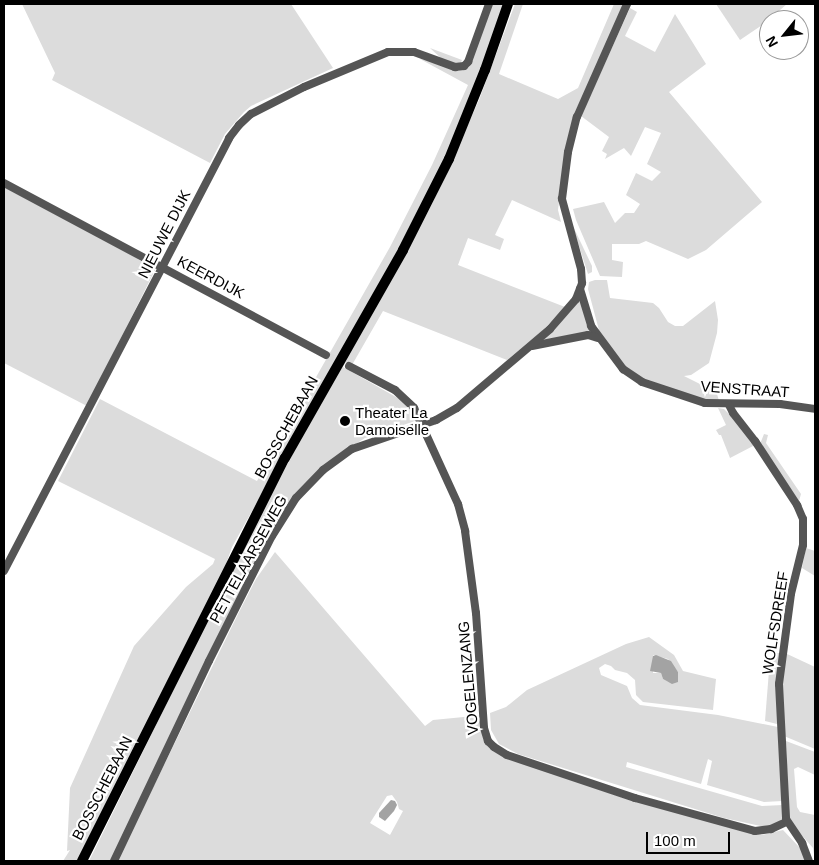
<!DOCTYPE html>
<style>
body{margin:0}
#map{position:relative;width:819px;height:865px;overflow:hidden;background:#fff;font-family:Arial,sans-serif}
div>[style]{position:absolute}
.green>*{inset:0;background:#dcdcdc}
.water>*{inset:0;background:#a3a3a3}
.minor-tunnel>*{height:8px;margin-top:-4px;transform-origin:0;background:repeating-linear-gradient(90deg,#d9d9d9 0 8px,transparent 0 12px)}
.minor>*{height:8px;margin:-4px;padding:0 4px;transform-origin:4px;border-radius:4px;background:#555}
.major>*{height:10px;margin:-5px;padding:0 5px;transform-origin:5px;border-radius:5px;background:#000}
.dots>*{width:14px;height:14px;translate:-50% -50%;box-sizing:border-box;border:2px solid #fff;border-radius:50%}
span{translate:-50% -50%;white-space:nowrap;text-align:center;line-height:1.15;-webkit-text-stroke:4.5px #fff;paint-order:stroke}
.street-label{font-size:15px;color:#000}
.poi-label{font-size:15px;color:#000}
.left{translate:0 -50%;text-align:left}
.frame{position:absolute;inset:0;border:5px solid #000;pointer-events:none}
.north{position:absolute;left:759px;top:10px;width:50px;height:50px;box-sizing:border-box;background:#fff;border:1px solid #999;border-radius:50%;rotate:241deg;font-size:14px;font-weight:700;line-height:20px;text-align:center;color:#000}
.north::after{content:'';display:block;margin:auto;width:18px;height:22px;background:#000;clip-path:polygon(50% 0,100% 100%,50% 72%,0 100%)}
.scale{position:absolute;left:646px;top:832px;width:84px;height:22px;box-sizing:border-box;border:2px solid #000;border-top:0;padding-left:6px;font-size:15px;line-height:18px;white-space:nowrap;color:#000;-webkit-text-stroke:4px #fff;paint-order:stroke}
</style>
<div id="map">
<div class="green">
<div style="clip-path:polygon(22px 4px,291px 4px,333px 68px,251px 106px,244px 112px,225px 134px,210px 163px,52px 80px,55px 73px)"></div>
<div style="clip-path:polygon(493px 4px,507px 4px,468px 109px,425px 201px,232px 547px,225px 567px,81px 861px,63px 861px,70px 850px,67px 851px,70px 788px,134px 646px,186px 587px,213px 564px,215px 559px,58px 481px,100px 399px,257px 481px,390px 247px,432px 165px,468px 85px,420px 59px,445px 64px,470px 64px)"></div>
<div style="clip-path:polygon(515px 4px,523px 4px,499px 74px,558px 99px,578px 88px,614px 4px,626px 4px,575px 112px,561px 187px,558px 210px,561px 222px,512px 200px,495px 235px,504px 239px,500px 250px,468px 238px,458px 265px,565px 307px,543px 330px,507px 360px,383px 311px,352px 365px,346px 362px,343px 367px,403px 401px,416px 416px,415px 421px,365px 438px,334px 458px,295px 498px,111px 861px,89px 861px,253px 529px,334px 376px,400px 264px,432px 204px,479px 100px)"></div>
<div style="clip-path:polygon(716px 4px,787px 4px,765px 23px,740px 40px)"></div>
<div style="clip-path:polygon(630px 8px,637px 12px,625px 36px,655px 52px,675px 14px,706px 64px,669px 92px,762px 202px,706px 250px,688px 259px,646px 241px,639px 244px,612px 244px,612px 260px,623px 262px,622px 277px,600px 276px,576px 220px,573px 209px,604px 202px,615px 223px,625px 213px,634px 213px,640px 204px,626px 195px,636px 173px,652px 181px,661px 172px,647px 164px,661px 133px,645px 127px,631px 156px,624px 148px,605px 159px,607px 154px,602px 151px,609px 137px,581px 116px)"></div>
<div style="clip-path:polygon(430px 48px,462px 60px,460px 65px,443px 60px)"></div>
<div style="clip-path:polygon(4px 187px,130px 254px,155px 270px,87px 406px,4px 363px)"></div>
<div style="clip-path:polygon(572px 224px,592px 266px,592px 272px,588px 274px)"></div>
<div style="clip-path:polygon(595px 280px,607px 280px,610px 298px,653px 303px,659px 308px,668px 322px,675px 326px,683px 326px,715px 301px,718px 320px,717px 333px,709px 363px,691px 375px,684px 376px,712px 390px,717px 394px,720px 404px,652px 384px,631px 374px,600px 334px,588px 289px,589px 282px)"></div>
<div style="clip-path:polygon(579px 298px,593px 334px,540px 340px,570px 312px)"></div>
<div style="clip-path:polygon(718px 408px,724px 409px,740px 425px,755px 445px,730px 458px,721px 435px,719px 435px,716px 430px,726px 425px)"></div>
<div style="clip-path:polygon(764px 434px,768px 435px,766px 443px,801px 494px,799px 501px,760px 444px)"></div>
<div style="clip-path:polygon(806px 548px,815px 551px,815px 576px,802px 568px)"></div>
<div style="clip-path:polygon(evenodd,275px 552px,425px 726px,433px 720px,484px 715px,493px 748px,751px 832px,762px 835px,783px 830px,802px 850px,805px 861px,117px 861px,239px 612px,256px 579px,275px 552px,392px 795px,397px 802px,399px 809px,403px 811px,390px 835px,370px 823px,387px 796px,392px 795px)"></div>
<div style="clip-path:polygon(evenodd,649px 637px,674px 655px,683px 671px,716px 679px,713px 710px,643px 702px,636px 695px,635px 680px,627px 673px,615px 670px,611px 666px,605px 664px,599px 668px,601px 675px,627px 686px,632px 698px,640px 705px,718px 715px,778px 727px,782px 801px,764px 802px,707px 785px,712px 761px,708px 759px,701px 784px,627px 762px,626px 767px,762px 806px,783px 805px,783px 815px,780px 822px,765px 827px,724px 818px,518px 754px,499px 744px,491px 730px,490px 713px,506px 707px,527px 690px,626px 644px,649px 637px,653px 655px,668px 659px,678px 672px,669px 682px,663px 679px,661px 673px,653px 673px,653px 655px)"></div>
<div style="clip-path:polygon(774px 653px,780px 653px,777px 724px,765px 721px,770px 658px)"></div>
<div style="clip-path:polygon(785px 653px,815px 667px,815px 749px,784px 736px,782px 689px)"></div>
<div style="clip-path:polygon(786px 741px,815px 752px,815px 775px,798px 767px,794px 769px,797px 807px,800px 812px,815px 815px,815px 861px,813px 848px,791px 823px,789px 818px)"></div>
</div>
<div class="water">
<div style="clip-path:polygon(656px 655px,671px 661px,678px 672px,678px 682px,672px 684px,663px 679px,661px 673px,650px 671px,653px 656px)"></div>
<div style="clip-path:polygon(391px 800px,395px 801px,397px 805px,394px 811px,385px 821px,379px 817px,379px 813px)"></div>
</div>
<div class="minor-tunnel">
<div style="left:326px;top:355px;width:20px;rotate:27deg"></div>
</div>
<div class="minor">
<div style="left:4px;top:183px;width:365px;rotate:28.1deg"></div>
<div style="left:580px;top:289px;width:39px;rotate:73deg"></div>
<div style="left:591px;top:326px;width:54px;rotate:53.3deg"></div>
<div style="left:623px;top:369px;width:23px;rotate:34deg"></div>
<div style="left:642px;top:382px;width:66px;rotate:18.4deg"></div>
<div style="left:705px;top:403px;width:75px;rotate:0.8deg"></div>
<div style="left:780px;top:404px;width:35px;rotate:8deg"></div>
<div style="left:532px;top:346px;width:57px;rotate:-11.1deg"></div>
<div style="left:588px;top:335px;width:10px;rotate:17deg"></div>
<div style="left:349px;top:366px;width:52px;rotate:27.6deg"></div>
<div style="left:395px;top:390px;width:26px;rotate:43deg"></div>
<div style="left:414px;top:408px;width:106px;rotate:65.4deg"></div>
<div style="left:458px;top:504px;width:28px;rotate:75deg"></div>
<div style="left:465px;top:531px;width:83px;rotate:82.4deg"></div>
<div style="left:476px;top:613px;width:115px;rotate:86deg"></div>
<div style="left:484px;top:728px;width:14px;rotate:73deg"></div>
<div style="left:488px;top:741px;width:8px;rotate:45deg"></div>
<div style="left:494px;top:747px;width:15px;rotate:32deg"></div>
<div style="left:507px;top:755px;width:135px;rotate:18.6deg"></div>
<div style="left:635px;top:798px;width:124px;rotate:15.4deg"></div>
<div style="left:755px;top:831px;width:16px;rotate:-7deg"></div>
<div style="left:771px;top:829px;width:17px;rotate:-25deg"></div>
<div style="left:729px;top:405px;width:9px;rotate:63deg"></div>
<div style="left:733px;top:413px;width:36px;rotate:52deg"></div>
<div style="left:755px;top:441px;width:77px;rotate:56.7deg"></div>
<div style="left:797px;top:505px;width:15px;rotate:67deg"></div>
<div style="left:803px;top:519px;width:26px;rotate:90deg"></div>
<div style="left:803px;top:545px;width:50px;rotate:103.8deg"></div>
<div style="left:791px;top:594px;width:91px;rotate:97.6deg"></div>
<div style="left:779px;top:684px;width:135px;rotate:87deg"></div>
<div style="left:786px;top:819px;width:29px;rotate:56deg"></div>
<div style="left:802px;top:843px;width:19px;rotate:69deg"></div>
<div style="left:4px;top:571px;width:488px;rotate:-62.5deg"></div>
<div style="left:229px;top:138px;width:16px;rotate:-52deg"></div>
<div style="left:239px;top:125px;width:16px;rotate:-43deg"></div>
<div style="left:251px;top:114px;width:59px;rotate:-27deg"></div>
<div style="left:304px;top:87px;width:91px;rotate:-22.6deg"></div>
<div style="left:388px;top:52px;width:26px"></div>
<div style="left:414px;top:52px;width:44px;rotate:20.1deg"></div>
<div style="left:455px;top:67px;width:9px;rotate:-6deg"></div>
<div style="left:464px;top:66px;width:6px;rotate:-45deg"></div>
<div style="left:468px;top:62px;width:62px;rotate:-70.1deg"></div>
<div style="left:114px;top:861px;width:221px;rotate:-64.6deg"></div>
<div style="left:209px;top:661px;width:140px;rotate:-63.3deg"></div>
<div style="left:272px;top:536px;width:45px;rotate:-57.7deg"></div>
<div style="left:296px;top:498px;width:39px;rotate:-46deg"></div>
<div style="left:323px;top:470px;width:36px;rotate:-36deg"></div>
<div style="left:352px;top:449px;width:89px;rotate:-19deg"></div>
<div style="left:436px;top:420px;width:24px;rotate:-30deg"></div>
<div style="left:457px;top:408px;width:122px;rotate:-40.3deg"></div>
<div style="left:550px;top:329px;width:40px;rotate:-49deg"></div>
<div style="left:576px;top:299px;width:17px;rotate:-69deg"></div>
<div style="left:582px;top:283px;width:14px;rotate:-94deg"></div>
<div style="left:581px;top:269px;width:73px;rotate:-105.2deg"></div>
<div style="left:562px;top:199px;width:47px;rotate:-82.7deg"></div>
<div style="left:568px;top:152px;width:36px;rotate:-76deg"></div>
<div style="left:577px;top:117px;width:124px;rotate:-66.1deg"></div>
</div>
<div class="major">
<div style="left:82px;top:861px;width:451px;rotate:-63.3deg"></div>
<div style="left:285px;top:458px;width:239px;rotate:-60.4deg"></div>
<div style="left:403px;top:250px;width:102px;rotate:-63.2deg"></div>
<div style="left:449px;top:159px;width:96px;rotate:-68deg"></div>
<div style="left:485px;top:70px;width:70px;rotate:-70.8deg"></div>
</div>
<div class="dots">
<div style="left:345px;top:421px;background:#000"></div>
</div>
<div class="street-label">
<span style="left:164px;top:234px;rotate:-63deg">NIEUWE DIJK</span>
<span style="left:211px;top:277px;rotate:28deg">KEERDIJK</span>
<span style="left:745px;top:389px;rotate:4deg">VENSTRAAT</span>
<span style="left:286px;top:427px;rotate:-61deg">BOSSCHEBAAN</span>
<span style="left:248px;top:559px;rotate:-61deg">PETTELAARSEWEG</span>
<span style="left:775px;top:623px;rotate:-81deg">WOLFSDREEF</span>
<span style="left:468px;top:678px;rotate:-95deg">VOGELENZANG</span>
<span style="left:102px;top:788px;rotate:-63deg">BOSSCHEBAAN</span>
</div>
<div class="poi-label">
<span class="left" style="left:355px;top:421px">Theater La<br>Damoiselle</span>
</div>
<div class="frame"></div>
<div class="north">N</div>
<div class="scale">100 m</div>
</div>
